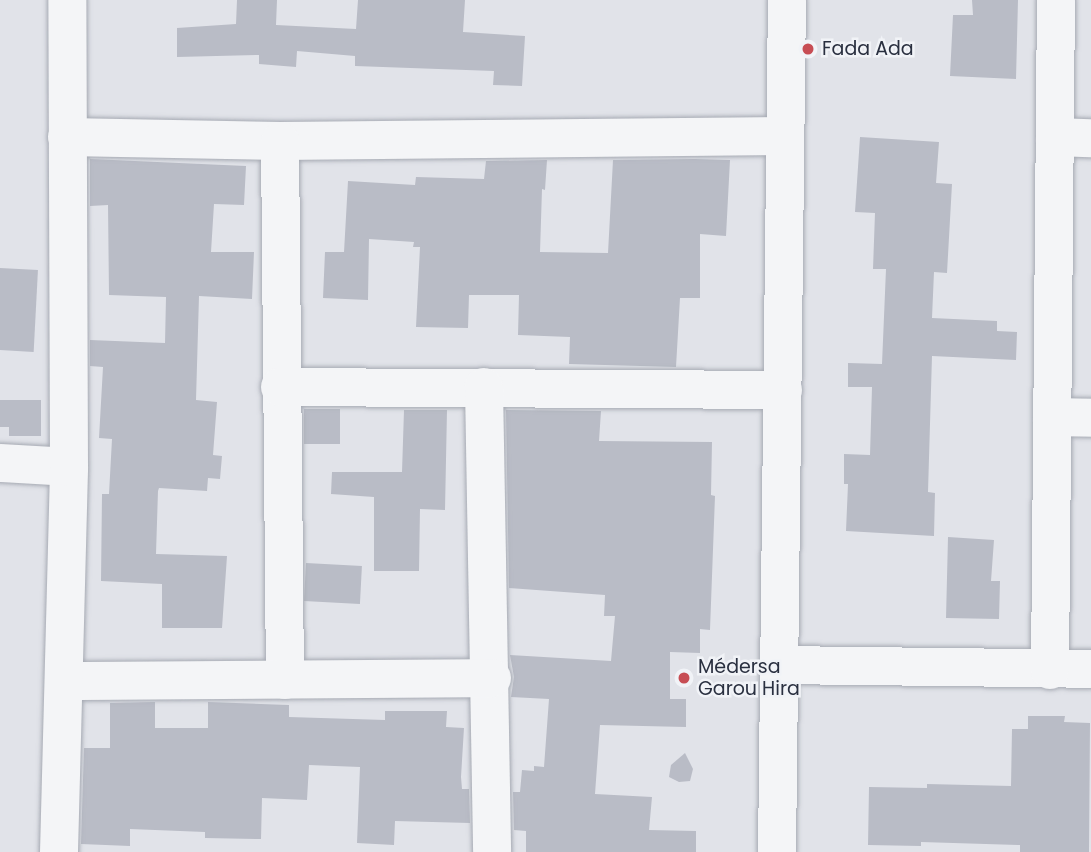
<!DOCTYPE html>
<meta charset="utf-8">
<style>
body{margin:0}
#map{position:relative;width:1091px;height:852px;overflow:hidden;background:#e1e3e9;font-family:Poppins,sans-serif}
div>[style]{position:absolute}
.building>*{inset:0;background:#b9bcc6;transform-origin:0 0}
.roads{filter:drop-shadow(0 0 2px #a6aab3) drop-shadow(0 0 2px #a6aab3)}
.minor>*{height:38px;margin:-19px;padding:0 19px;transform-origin:19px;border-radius:19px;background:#f4f5f7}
.dots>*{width:19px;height:19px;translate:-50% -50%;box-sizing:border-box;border:4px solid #f1f3f7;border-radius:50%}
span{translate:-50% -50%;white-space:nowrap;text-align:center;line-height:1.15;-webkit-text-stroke:5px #f1f3f7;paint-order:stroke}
.poi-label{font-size:19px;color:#2a3040}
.left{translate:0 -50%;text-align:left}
</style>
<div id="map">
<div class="building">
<div style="clip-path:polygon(237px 0,277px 0,276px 25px,356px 29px,358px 0,465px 0,463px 32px,525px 36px,522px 86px,493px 85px,494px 71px,355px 66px,355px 56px,297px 51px,296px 67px,259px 64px,259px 55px,177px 57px,177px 28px,236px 24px)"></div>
<div style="clip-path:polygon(972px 0,1018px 0,1016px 79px,950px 76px,953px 15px,973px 15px)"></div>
<div style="clip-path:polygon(860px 137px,939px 142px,936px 183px,952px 184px,947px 273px,934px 272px,932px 318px,997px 321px,997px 331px,1017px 332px,1016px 360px,932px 356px,928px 492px,935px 493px,934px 536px,846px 531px,848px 484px,844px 484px,844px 454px,870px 455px,872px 387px,848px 387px,848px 363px,882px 364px,886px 269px,873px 269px,875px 213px,855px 212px)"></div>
<div style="clip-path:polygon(90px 159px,246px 166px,244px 205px,214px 204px,211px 252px,254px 252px,252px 299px,199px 296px,196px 400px,217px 402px,213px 455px,222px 456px,220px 479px,208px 478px,207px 491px,159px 488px,158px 491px,156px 554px,227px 556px,222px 628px,162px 628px,162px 584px,101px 581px,102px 494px,109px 494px,112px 439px,99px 438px,103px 367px,90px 366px,90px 340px,165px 343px,166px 297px,109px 295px,108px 205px,90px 206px)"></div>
<div style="clip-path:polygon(695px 159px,730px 160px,726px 236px,700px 234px,700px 298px,680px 298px,676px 367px,569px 364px,570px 337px,518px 335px,519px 295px,469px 295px,468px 328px,416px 327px,420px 247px,413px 247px,414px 242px,369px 239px,368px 300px,323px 298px,325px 252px,344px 252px,348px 181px,415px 185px,416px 177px,484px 179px,486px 161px,547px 160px,545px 190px,542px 189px,540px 252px,608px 253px,613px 160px)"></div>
<div style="left:0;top:268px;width:38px;height:82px;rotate:3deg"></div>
<div style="clip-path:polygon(0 400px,41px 400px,41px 436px,9px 436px,9px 427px,0 427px)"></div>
<div style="left:304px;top:409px;width:36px;height:35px"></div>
<div style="clip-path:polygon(404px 410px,447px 410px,445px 510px,420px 509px,419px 571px,374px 571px,374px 497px,331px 494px,332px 472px,402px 472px)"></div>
<div style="clip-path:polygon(506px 410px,601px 411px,599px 441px,712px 442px,711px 495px,715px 496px,710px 630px,700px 629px,700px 653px,670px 652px,670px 699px,686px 699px,686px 727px,600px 725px,595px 794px,652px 797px,649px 830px,696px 831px,696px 852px,526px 852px,526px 831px,514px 830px,513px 792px,520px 792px,522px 770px,534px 771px,534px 766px,544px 767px,549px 699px,511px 697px,514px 677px,510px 655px,611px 661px,615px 616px,604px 616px,605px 595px,509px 588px)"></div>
<div style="clip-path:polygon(948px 537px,994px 540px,991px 581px,1000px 581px,999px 619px,946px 618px)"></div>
<div style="left:306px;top:563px;width:56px;height:38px;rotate:3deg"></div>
<div style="clip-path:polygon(155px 702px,155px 728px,208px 728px,208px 702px,289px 705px,289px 717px,385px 720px,385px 711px,447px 711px,446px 727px,464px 728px,461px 777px,462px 789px,469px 789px,470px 823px,395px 821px,394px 845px,357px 843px,360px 767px,309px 765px,307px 800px,262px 798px,261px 839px,205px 838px,205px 832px,130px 829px,130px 846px,81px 844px,84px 748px,110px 748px,110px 703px)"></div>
<div style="clip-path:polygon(1028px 716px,1065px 716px,1064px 722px,1090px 723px,1089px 852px,1020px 852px,1020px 845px,921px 842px,921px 846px,868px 845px,869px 787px,927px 788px,927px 784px,1011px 786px,1012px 729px,1028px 729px)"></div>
<div style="clip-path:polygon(685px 753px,693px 769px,690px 781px,679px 782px,669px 777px,671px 765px)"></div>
</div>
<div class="roads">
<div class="minor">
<div style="left:67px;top:137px;width:213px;rotate:1.1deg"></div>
<div style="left:280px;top:141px;width:505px;rotate:-0.57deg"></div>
<div style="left:1055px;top:137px;width:36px;rotate:2deg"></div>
<div style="left:280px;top:141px;width:539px;rotate:89.47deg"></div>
<div style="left:280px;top:387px;width:503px;rotate:0.34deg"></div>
<div style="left:484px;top:387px;width:465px;rotate:89deg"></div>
<div style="left:1052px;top:417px;width:39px;rotate:1deg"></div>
<div style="left:0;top:463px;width:69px;rotate:3.3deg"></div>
<div style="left:779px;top:665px;width:312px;rotate:0.7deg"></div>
<div style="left:1050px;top:670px;width:670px;rotate:-89.49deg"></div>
<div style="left:65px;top:681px;width:427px;rotate:-0.4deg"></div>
<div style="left:59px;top:852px;width:385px;rotate:-88.5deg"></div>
<div style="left:69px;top:467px;width:467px;rotate:-90.2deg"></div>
<div style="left:777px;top:852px;width:852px;rotate:-89.33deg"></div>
</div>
</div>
<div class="dots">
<div style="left:808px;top:49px;background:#c74d54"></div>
<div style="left:684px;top:678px;background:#c74d54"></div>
</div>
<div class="poi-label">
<span class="left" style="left:822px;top:49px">Fada Ada</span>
<span class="left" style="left:698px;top:678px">Médersa<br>Garou Hira</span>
</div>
</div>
